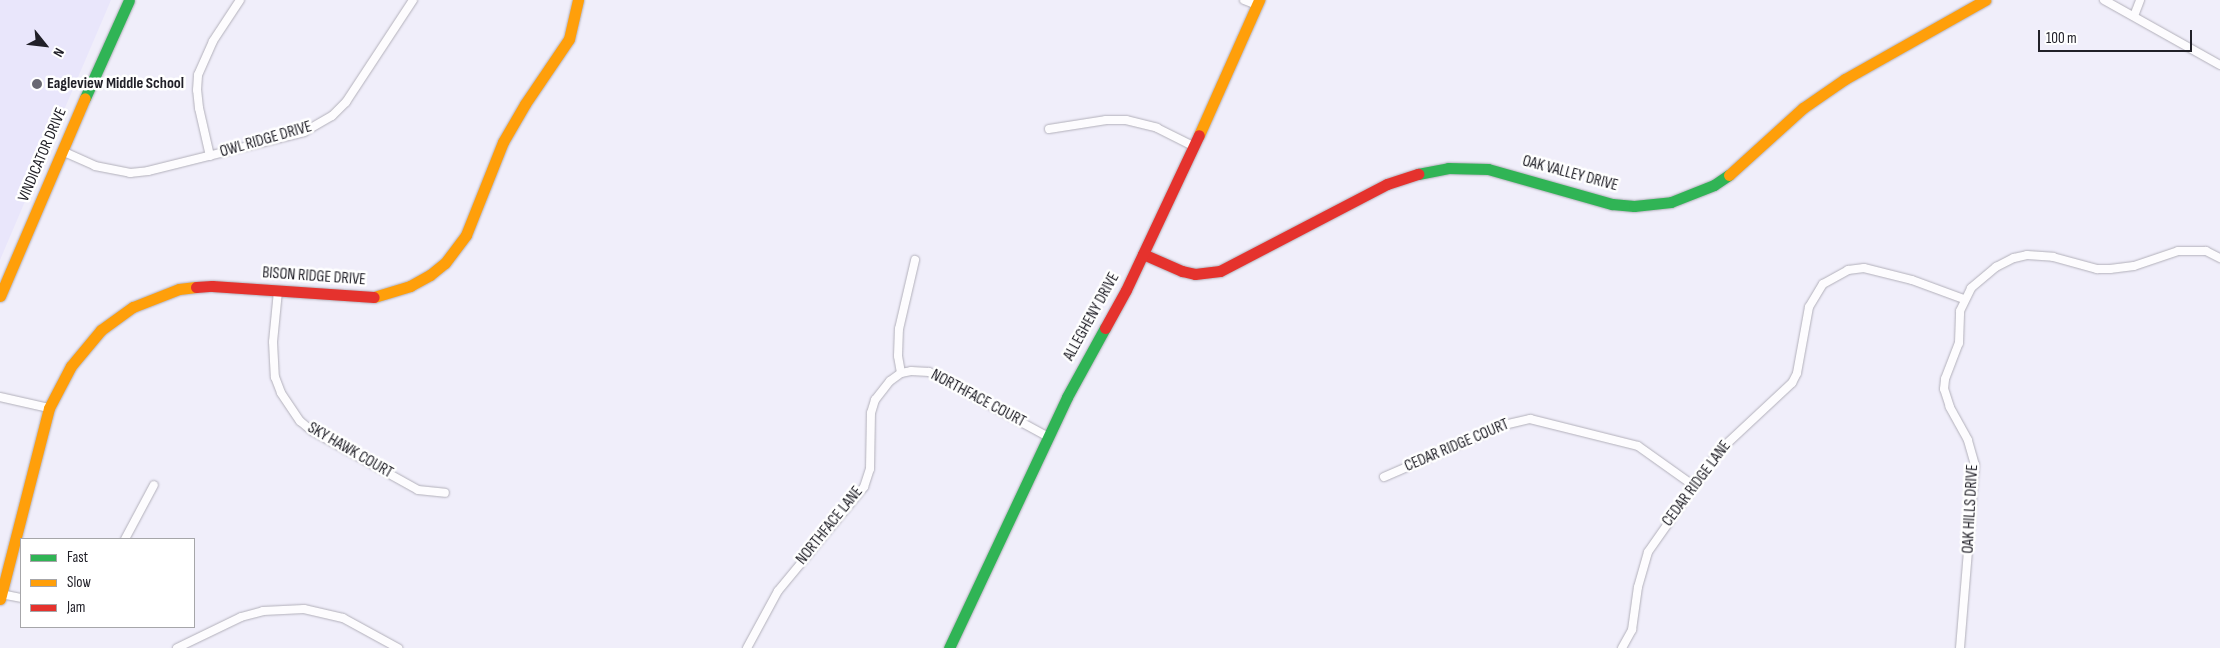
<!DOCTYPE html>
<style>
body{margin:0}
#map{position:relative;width:2220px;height:648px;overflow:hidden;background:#f0eefa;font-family:"Sofia Sans Condensed",sans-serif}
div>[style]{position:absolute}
.built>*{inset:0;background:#e9e6fb}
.roads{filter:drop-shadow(0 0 1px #b2b0ba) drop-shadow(0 0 1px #b2b0ba)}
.street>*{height:8px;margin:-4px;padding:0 4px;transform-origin:4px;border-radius:4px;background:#fdfcfe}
.fast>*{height:11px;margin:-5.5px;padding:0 5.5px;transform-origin:5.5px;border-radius:5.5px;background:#30b455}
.slow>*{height:11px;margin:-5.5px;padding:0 5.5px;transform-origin:5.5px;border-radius:5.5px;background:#ff9f0a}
.jam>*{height:11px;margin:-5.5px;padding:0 5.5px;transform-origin:5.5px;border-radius:5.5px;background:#e5322d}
.dots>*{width:14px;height:14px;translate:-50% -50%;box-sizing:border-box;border:2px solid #fff;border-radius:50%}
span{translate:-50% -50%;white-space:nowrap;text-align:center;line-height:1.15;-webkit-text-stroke:5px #fff;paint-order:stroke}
.poi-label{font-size:16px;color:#212028;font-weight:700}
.left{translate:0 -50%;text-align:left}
.street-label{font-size:16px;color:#212028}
.legend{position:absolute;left:20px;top:538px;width:175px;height:90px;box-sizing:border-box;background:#fff;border:1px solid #a6a6a9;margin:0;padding:6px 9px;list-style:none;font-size:15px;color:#212028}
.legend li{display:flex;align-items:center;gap:10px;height:25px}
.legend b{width:25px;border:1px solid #a6a6a9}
.north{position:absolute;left:20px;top:20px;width:50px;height:50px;-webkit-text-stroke:4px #fff;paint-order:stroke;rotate:119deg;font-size:14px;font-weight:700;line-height:20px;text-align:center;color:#212028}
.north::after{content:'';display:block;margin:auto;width:18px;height:22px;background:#212028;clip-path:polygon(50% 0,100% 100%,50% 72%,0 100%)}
.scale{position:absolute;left:2038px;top:30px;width:154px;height:22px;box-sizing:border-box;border:2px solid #212028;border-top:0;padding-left:6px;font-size:15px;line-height:18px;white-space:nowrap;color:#212028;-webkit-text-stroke:4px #fff;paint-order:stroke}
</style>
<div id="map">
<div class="built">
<div style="clip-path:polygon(0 0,111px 0,0 260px)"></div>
</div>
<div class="roads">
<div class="street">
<div style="left:1244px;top:0;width:14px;rotate:21deg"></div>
<div style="left:2104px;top:0;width:133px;rotate:29.3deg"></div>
<div style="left:2134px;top:16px;width:17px;rotate:-69deg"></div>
<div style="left:1049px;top:129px;width:58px;rotate:-9deg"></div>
<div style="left:1106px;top:120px;width:20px"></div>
<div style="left:1126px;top:120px;width:32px;rotate:14deg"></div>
<div style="left:1157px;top:128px;width:40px;rotate:26.6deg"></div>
<div style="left:62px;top:151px;width:36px;rotate:24deg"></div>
<div style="left:95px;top:166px;width:36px;rotate:11deg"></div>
<div style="left:130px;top:173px;width:18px;rotate:-6deg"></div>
<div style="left:148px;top:171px;width:161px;rotate:-14deg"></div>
<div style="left:304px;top:132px;width:32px;rotate:-30deg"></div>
<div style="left:332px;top:116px;width:20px;rotate:-45deg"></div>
<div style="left:346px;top:102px;width:122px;rotate:-56.7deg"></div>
<div style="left:210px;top:156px;width:49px;rotate:-102.9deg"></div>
<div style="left:199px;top:108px;width:18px;rotate:-96deg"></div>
<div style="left:197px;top:90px;width:15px;rotate:-86deg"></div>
<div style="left:198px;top:75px;width:37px;rotate:-66deg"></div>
<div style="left:213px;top:41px;width:49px;rotate:-56.6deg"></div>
<div style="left:278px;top:291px;width:51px;rotate:95.6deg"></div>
<div style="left:273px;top:342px;width:35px;rotate:87deg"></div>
<div style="left:275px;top:377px;width:17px;rotate:69deg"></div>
<div style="left:281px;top:393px;width:34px;rotate:56deg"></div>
<div style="left:300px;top:421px;width:16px;rotate:40deg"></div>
<div style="left:312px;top:431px;width:121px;rotate:29.1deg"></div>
<div style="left:418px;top:490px;width:27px;rotate:6deg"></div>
<div style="left:901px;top:373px;width:17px;rotate:-100deg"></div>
<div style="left:898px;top:356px;width:27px;rotate:-88deg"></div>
<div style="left:899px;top:329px;width:71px;rotate:-76.9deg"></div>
<div style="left:0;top:397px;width:50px;rotate:12.7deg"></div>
<div style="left:1384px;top:477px;width:131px;rotate:-23.4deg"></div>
<div style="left:1504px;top:425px;width:27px;rotate:-13deg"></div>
<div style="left:1530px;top:419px;width:111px;rotate:14deg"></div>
<div style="left:1638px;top:446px;width:69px;rotate:35.5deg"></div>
<div style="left:125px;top:539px;width:61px;rotate:-61.8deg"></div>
<div style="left:1px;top:594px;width:20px;rotate:11deg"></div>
<div style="left:177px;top:648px;width:71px;rotate:-25.8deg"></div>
<div style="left:241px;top:617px;width:23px;rotate:-15deg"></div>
<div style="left:263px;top:611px;width:41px;rotate:-2.8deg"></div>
<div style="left:304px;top:609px;width:40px;rotate:13deg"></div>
<div style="left:343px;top:618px;width:63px;rotate:28.6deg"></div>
<div style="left:747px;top:648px;width:65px;rotate:-61.5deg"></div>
<div style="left:778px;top:591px;width:135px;rotate:-50.4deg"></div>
<div style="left:864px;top:487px;width:19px;rotate:-72deg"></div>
<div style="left:870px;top:469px;width:56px;rotate:-89deg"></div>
<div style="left:871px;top:413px;width:14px;rotate:-73deg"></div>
<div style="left:875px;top:400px;width:24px;rotate:-52deg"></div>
<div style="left:890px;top:381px;width:14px;rotate:-36deg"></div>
<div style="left:901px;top:373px;width:10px;rotate:-11deg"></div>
<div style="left:911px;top:371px;width:18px;rotate:3deg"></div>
<div style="left:929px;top:372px;width:136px;rotate:28.6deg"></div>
<div style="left:1622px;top:648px;width:21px;rotate:-61deg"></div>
<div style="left:1632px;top:630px;width:43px;rotate:-82.1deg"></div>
<div style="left:1638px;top:587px;width:36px;rotate:-74deg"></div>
<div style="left:1648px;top:552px;width:123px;rotate:-54.9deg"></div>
<div style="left:1719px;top:451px;width:100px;rotate:-43deg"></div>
<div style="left:1792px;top:383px;width:11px;rotate:-63deg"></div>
<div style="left:1797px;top:373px;width:67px;rotate:-79.7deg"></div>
<div style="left:1809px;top:307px;width:27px;rotate:-59deg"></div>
<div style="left:1823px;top:284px;width:29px;rotate:-29deg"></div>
<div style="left:1848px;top:270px;width:16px;rotate:-7deg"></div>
<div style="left:1864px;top:268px;width:49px;rotate:14deg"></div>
<div style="left:1912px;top:280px;width:55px;rotate:20.1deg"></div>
<div style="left:1960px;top:648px;width:184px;rotate:-85.3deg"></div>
<div style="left:1975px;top:465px;width:26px;rotate:-106deg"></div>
<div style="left:1968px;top:440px;width:38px;rotate:-119deg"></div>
<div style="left:1950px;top:407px;width:19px;rotate:-108deg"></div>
<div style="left:1944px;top:389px;width:10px;rotate:-84deg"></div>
<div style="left:1945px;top:379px;width:39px;rotate:-69deg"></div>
<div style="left:1959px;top:343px;width:32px;rotate:-88deg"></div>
<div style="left:1960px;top:311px;width:25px;rotate:-64deg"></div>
<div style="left:1971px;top:288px;width:33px;rotate:-40deg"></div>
<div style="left:1996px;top:267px;width:20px;rotate:-27deg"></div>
<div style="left:2014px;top:258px;width:13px;rotate:-13deg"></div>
<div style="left:2027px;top:255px;width:26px;rotate:4deg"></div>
<div style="left:2053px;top:257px;width:46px;rotate:15.3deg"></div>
<div style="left:2097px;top:269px;width:13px"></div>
<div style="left:2110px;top:269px;width:24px;rotate:-7deg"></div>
<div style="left:2134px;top:266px;width:46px;rotate:-18.8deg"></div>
<div style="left:2178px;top:251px;width:28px"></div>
<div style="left:2206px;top:251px;width:16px;rotate:27deg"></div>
</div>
<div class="fast">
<div style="left:85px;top:98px;width:107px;rotate:-65.8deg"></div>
<div style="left:1418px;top:174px;width:31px;rotate:-11deg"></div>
<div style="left:1448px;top:168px;width:40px;rotate:1.4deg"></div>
<div style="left:1488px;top:169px;width:129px;rotate:15.8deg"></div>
<div style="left:1612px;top:204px;width:22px;rotate:5deg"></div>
<div style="left:1634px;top:206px;width:37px;rotate:-6deg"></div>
<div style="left:1671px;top:202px;width:46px;rotate:-21.6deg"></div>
<div style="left:1714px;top:185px;width:18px;rotate:-34deg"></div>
<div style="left:949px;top:648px;width:277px;rotate:-64.8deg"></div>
<div style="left:1067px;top:397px;width:79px;rotate:-61.2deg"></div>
</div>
<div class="slow">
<div style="left:1199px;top:135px;width:148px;rotate:-66deg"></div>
<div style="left:1729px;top:175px;width:100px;rotate:-42.2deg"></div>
<div style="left:1803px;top:108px;width:51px;rotate:-34.6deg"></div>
<div style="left:1845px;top:79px;width:161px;rotate:-29.4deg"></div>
<div style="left:0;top:296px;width:215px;rotate:-66.8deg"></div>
<div style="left:374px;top:297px;width:38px;rotate:-17deg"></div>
<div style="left:410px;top:286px;width:23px;rotate:-29deg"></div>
<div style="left:430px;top:275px;width:19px;rotate:-39deg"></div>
<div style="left:445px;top:263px;width:35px;rotate:-53deg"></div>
<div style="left:466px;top:235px;width:100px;rotate:-68.3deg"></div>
<div style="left:503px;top:142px;width:44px;rotate:-59.9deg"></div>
<div style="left:525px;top:104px;width:78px;rotate:-55.9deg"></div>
<div style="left:569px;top:39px;width:40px;rotate:-77deg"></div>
<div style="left:0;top:599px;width:197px;rotate:-75.6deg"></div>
<div style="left:49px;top:408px;width:47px;rotate:-62.4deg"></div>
<div style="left:71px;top:366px;width:47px;rotate:-50.2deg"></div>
<div style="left:101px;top:330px;width:39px;rotate:-36deg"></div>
<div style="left:133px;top:307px;width:49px;rotate:-21.4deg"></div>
<div style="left:179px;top:289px;width:17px;rotate:-7deg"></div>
</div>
<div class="jam">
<div style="left:1143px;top:254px;width:43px;rotate:23.6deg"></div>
<div style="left:1182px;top:271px;width:13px;rotate:13deg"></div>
<div style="left:1195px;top:274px;width:25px;rotate:-7deg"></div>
<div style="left:1220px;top:271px;width:188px;rotate:-27.5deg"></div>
<div style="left:1387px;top:184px;width:33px;rotate:-18deg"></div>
<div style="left:196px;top:287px;width:16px;rotate:-4deg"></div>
<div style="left:212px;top:286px;width:162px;rotate:3.9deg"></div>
<div style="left:1105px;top:328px;width:43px;rotate:-61.1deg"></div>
<div style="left:1126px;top:290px;width:171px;rotate:-64.8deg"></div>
</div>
</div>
<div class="dots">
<div style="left:37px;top:84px;background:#696872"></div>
</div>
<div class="poi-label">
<span class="left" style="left:47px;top:84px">Eagleview Middle School</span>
</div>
<div class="street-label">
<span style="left:266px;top:140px;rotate:-16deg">OWL RIDGE DRIVE</span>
<span style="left:43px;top:155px;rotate:-67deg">VINDICATOR DRIVE</span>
<span style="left:1570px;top:174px;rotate:15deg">OAK VALLEY DRIVE</span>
<span style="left:314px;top:277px;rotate:4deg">BISON RIDGE DRIVE</span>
<span style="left:1092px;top:317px;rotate:-61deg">ALLEGHENY DRIVE</span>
<span style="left:978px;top:399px;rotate:28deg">NORTHFACE COURT</span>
<span style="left:1457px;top:446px;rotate:-23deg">CEDAR RIDGE COURT</span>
<span style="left:350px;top:451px;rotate:30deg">SKY HAWK COURT</span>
<span style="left:1697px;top:484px;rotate:-53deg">CEDAR RIDGE LANE</span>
<span style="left:1971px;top:509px;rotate:-87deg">OAK HILLS DRIVE</span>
<span style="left:830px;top:526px;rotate:-51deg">NORTHFACE LANE</span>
</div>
<ul class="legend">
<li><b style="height:6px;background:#30b455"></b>Fast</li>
<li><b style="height:6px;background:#ff9f0a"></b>Slow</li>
<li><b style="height:6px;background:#e5322d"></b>Jam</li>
</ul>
<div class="north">N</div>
<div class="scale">100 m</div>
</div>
